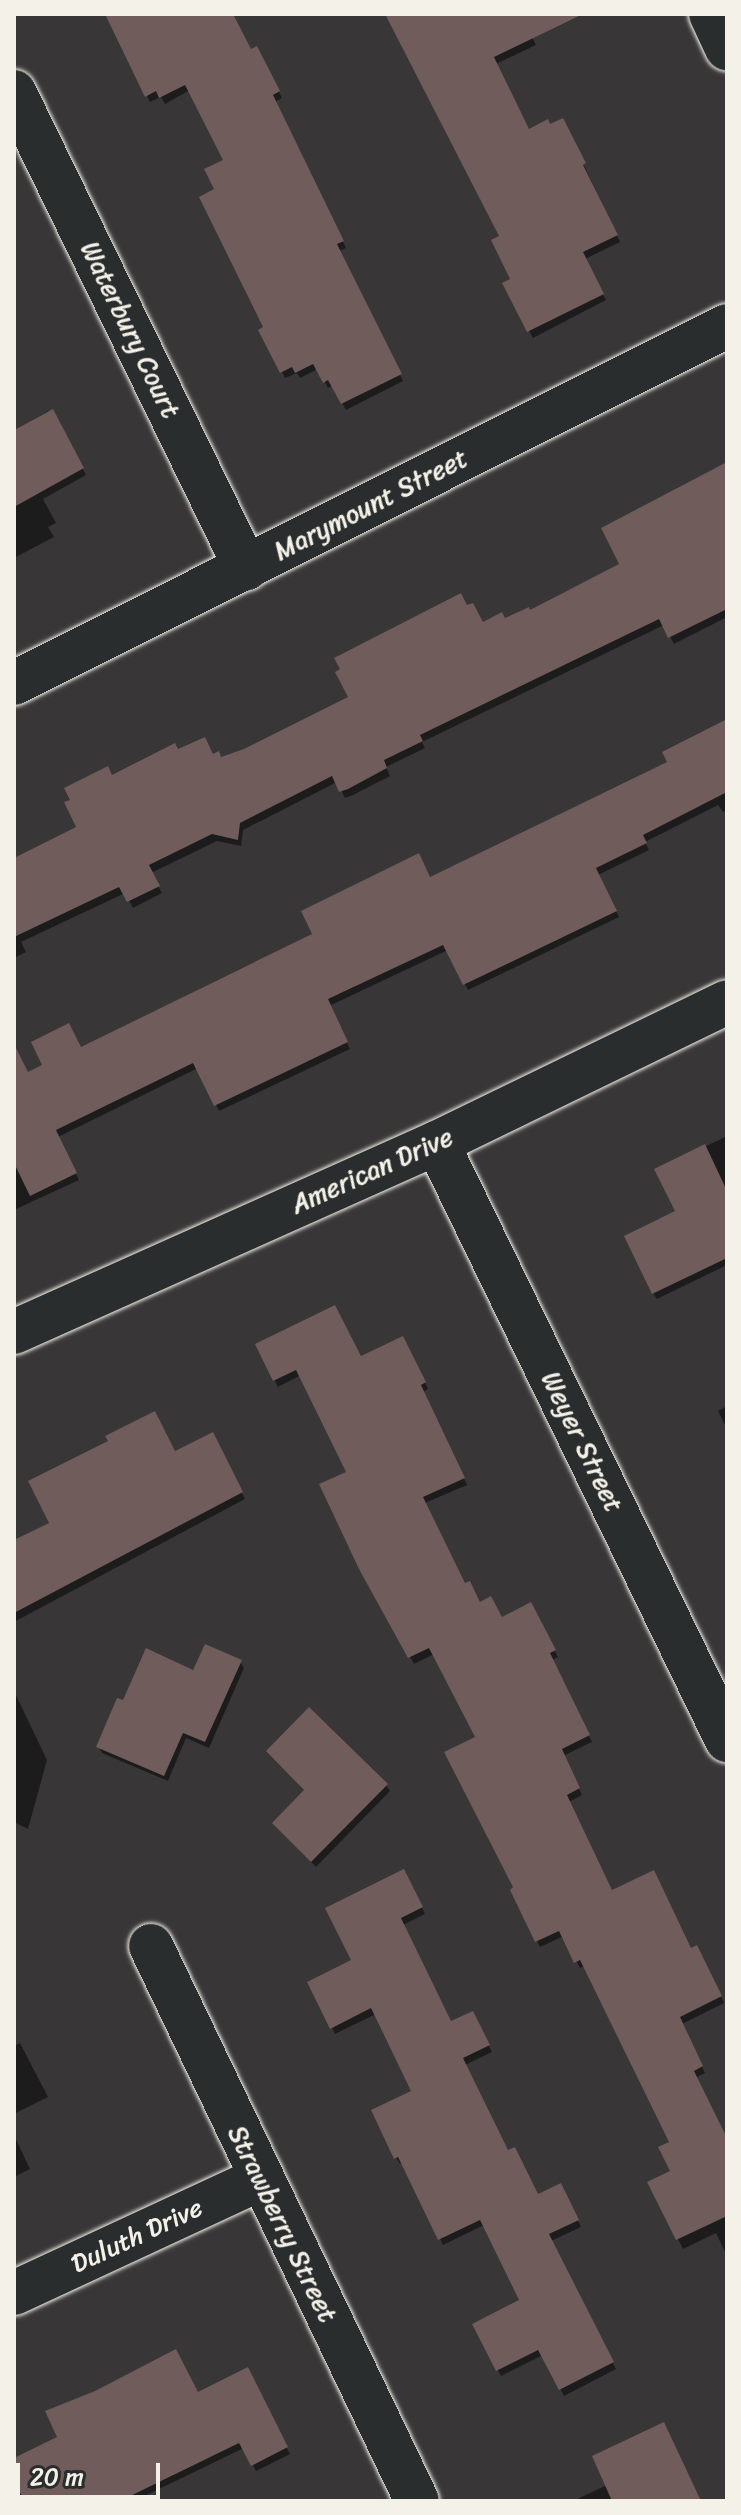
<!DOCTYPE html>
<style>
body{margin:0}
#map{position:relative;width:741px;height:2515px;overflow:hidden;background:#383637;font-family:Sriracha,sans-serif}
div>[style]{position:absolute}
.shadow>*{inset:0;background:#0007}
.building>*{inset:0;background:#6f5c5b}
.roads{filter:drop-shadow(0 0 2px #f4f1e8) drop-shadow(0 0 2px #f4f1e8)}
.street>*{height:44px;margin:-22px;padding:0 22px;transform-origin:22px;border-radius:22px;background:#2a2d2e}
.secondary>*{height:44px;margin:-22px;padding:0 22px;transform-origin:22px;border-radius:22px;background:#2a2d2e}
span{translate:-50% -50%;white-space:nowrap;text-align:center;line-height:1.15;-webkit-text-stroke:7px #2a2d2e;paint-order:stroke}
.street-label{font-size:26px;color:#f4f1e8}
.frame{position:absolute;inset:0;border:16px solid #f4f1e8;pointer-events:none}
.scale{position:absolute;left:16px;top:2463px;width:144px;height:36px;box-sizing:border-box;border:4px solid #f4f1e8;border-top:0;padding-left:10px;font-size:24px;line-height:28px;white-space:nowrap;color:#f4f1e8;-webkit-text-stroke:6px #2a2d2e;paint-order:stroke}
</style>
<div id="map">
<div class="shadow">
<div style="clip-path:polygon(107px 14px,231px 14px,250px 52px,260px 54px,282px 98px,275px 102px,346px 248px,339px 251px,403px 381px,346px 410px,333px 385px,328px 388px,318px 369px,300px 378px,297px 373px,285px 378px,261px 331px,266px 328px,217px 190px,226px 161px,190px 90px,165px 104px,161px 97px,150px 102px)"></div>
<div style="clip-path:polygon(387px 14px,520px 14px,536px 45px,496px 64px,528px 132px,566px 127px,620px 242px,585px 259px,606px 300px,533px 338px,504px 284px,513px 280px,502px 237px)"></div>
<div style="clip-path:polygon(48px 411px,52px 411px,86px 475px,43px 499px,56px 523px,48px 527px,54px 537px,14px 558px,14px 430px)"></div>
<div style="clip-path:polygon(727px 465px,727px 617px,674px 644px,664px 625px,422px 742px,425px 748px,386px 767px,390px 776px,353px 795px,345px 798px,337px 782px,243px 830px,241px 846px,217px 841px,151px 873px,162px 893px,133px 908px,125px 893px,21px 942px,26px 952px,14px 958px,14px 861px,79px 828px,112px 777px,178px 752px,221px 759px,245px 750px,350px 698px,467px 608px,482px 624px,530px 613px,622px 565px)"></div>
<div style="clip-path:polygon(727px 722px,727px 810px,723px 812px,718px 805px,645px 842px,649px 850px,598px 875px,619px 917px,468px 990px,448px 950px,329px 1006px,350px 1049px,219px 1111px,198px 1068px,58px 1137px,79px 1180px,14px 1210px,14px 1081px,669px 763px)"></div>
<div style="clip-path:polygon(727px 1136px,727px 1265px,657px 1299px,653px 1293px,678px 1212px,657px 1170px)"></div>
<div style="clip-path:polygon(406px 1344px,428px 1389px,423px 1392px,467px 1485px,425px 1503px,465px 1586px,479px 1604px,501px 1619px,530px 1605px,558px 1657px,552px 1660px,592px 1742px,563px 1756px,582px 1795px,569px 1802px,612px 1892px,700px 1954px,724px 2003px,682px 2024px,705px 2073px,695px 2078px,727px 2141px,727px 2256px,716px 2233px,683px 2249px,650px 2183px,673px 2172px,672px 2143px,584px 1966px,580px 1968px,564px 1936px,540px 1947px,537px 1941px,516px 1888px,478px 1738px,434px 1654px,414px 1664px,361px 1568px,349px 1473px,301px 1375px,278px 1387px,257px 1345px,361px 1359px)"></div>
<div style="clip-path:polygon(727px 1406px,727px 1429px,718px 1411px)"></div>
<div style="clip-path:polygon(212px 1434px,245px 1499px,14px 1622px,14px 1542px)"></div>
<div style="clip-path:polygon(240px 1662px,244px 1668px,209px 1748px,186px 1738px,168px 1781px,102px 1753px,99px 1747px,194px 1672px)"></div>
<div style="clip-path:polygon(14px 1691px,47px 1760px,28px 1829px,14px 1822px)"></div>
<div style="clip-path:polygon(268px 1751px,386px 1785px,390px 1791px,316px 1867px,274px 1823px,305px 1791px)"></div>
<div style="clip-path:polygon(407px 1877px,425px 1914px,403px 1925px,451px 2024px,476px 2020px,492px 2052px,465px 2065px,508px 2152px,537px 2196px,564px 2191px,581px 2227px,551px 2241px,616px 2369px,564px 2396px,543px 2355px,501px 2376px,475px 2325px,521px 2301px,484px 2225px,443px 2245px,403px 2162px,400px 2164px,396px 2158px,413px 2092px,376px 2014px,335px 2034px,332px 2028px,354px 1961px)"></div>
<div style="clip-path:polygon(14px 2042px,16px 2045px,20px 2043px,48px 2097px,14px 2114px)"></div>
<div style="clip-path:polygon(14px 2135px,30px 2169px,14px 2177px)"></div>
<div style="clip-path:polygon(247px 2370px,290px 2454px,256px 2471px,244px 2448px,134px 2501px,14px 2501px,14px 2460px,197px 2394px)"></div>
<div style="clip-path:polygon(607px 2485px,699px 2501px,573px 2501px)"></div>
</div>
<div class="building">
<div style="clip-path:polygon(105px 14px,233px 14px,251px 49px,257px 46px,280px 91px,273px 95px,344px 241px,337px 244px,402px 374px,341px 404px,328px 380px,323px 383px,313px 364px,295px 373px,292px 367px,280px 373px,258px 330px,263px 327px,199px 197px,214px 189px,204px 169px,223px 160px,185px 85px,159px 98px,156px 91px,145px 97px)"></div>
<div style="clip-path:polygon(385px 14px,583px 14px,494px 57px,529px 129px,548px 119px,550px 124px,563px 118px,586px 163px,583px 165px,618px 235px,583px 252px,604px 294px,527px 332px,502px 283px,510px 279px,491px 240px,499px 236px)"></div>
<div style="clip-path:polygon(53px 409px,84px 468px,14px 507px,14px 430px)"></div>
<div style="clip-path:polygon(727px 462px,727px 609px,668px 638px,659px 619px,420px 735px,423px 741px,384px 760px,387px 768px,348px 789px,339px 792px,332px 776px,240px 823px,238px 840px,212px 834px,149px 865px,160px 886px,127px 902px,119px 887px,14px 937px,14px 858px,76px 827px,64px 802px,70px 800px,64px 788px,108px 766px,112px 775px,175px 743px,178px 749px,205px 737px,213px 754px,219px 751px,221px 757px,244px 749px,348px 697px,335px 672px,340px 669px,334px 658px,461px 593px,467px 605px,473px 603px,483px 622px,502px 612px,505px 618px,529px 607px,530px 610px,619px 564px,601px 528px)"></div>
<div style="clip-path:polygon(727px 719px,727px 792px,643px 835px,647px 843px,596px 868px,617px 911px,463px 985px,443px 945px,328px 999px,348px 1042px,214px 1106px,193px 1063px,144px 1087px,56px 1130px,77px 1173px,30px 1196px,14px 1163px,14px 1044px,28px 1072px,42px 1065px,31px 1042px,69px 1023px,81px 1047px,312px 934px,301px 911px,419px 853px,430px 877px,667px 762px,662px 752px)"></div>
<div style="clip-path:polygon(705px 1144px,727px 1191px,727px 1258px,652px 1294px,624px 1236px,675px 1211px,654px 1169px)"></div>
<div style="clip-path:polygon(335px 1305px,361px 1356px,403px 1336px,426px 1382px,421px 1385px,465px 1478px,423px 1497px,465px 1583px,470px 1581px,480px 1602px,491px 1596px,502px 1617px,531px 1602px,556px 1650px,550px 1653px,590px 1735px,562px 1749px,580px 1788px,567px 1795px,612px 1890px,654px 1870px,691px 1948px,697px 1945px,722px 1996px,680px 2017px,703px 2066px,694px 2071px,727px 2138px,727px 2216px,676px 2240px,647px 2182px,670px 2171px,658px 2147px,669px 2142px,580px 1960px,574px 1963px,559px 1931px,535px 1942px,510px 1890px,513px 1887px,444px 1752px,475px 1737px,429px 1648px,408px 1658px,359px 1569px,319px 1484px,346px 1472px,296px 1370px,273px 1381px,255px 1344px)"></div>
<div style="clip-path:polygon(155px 1411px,175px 1451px,213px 1432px,243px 1492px,14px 1613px,14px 1540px,49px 1523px,28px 1481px,108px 1441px,105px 1436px)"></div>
<div style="clip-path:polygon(205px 1644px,242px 1660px,205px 1742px,183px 1733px,164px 1776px,96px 1747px,117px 1698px,123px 1700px,146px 1648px,193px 1670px)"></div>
<div style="clip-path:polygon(309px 1707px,388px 1784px,311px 1862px,272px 1823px,304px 1790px,266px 1751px)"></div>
<div style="clip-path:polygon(404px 1869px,423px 1907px,401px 1918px,451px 2021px,473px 2011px,490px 2045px,463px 2058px,508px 2150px,515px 2147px,538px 2194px,561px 2183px,579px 2220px,549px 2234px,614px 2362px,559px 2390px,538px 2350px,496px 2371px,472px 2324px,519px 2300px,480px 2220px,438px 2240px,398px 2157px,394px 2159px,371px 2110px,411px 2091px,371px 2008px,330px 2029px,307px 1982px,351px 1960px,325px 1908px)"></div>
<div style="clip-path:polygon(176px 2349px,198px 2392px,248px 2367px,288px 2447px,251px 2466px,239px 2443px,120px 2501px,24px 2501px,14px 2480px,14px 2458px,57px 2437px,45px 2411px,95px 2391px)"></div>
<div style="clip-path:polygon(664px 2422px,701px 2501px,612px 2501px,592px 2456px)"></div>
</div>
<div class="roads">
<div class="street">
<div style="left:14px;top:92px;width:530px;rotate:64.02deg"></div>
<div style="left:14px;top:683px;width:797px;rotate:-26.6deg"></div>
<div style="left:437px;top:1143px;width:664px;rotate:64.09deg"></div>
<div style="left:14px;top:1332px;width:463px;rotate:-24.1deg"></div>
<div style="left:437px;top:1143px;width:322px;rotate:-25.9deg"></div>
<div style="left:151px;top:1946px;width:615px;rotate:64.39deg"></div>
<div style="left:14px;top:2293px;width:271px;rotate:-24.9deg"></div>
</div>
<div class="secondary">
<div style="left:711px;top:14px;width:38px;rotate:65deg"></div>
</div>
</div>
<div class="street-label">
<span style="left:130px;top:330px;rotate:64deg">Waterbury Court</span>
<span style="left:371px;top:505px;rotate:-27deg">Marymount Street</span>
<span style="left:372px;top:1171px;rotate:-24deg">American Drive</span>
<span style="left:582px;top:1442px;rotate:64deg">Weyer Street</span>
<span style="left:282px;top:2224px;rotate:64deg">Strawberry Street</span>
<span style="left:137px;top:2236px;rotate:-25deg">Duluth Drive</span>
</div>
<div class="frame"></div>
<div class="scale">20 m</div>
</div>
